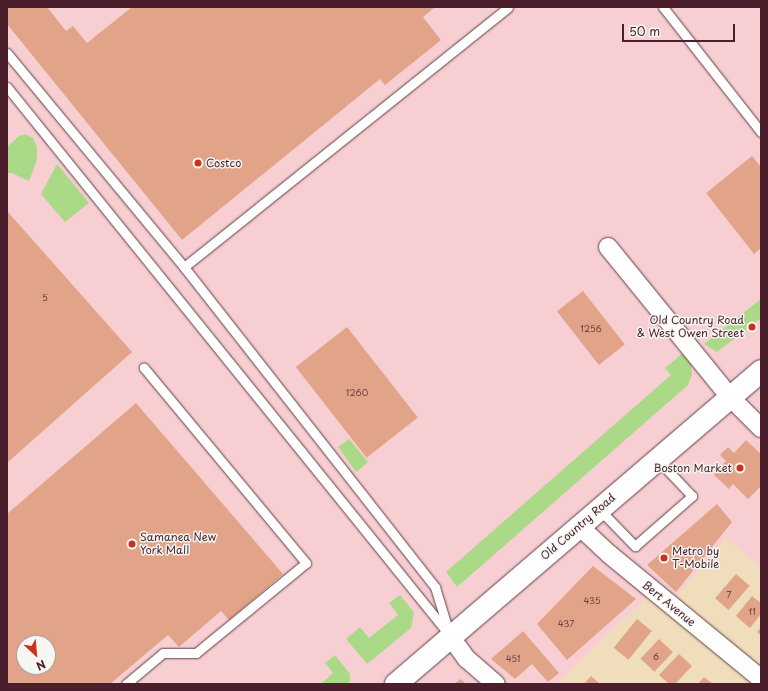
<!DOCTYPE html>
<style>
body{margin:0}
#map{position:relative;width:768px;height:691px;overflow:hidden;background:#efddbb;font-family:"Playpen Sans",sans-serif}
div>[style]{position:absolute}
.built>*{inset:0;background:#f7cfd3}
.green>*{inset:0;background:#aad987}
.building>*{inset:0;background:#e1a488;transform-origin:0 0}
.roads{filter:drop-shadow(0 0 1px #633c41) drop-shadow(0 0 1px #633c41)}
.lane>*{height:9px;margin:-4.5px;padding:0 4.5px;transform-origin:4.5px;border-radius:4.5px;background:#fff}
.street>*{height:18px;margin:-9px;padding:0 9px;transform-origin:9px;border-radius:9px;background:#fff}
.primary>*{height:22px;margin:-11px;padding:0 11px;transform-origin:11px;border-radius:11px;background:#fff}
.dots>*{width:11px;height:11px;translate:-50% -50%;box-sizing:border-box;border:2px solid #f6f6f2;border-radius:50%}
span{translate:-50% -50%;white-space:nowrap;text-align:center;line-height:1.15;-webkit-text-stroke:3px #f6f6f2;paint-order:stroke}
.number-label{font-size:9px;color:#704042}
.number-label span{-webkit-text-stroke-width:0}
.poi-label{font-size:11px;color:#4a1f2b}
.left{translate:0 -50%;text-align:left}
.right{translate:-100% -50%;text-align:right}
.street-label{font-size:11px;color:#4a1f2b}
.frame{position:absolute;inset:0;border:8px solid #4a1f2b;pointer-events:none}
.north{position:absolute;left:16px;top:635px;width:40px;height:40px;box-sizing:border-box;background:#f6f6f2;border:1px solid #b1a0a2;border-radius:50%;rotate:154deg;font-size:11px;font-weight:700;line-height:16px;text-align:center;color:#4a1f2b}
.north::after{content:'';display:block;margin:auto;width:14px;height:18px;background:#c8321e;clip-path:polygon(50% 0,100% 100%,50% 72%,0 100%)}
.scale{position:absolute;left:622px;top:24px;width:113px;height:18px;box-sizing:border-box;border:2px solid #4a1f2b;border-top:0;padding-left:5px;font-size:12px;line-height:14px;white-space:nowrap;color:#4a1f2b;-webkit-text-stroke:3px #f6f6f2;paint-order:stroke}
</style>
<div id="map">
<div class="built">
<div style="clip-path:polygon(evenodd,7px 7px,761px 7px,761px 567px,725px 538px,667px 608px,650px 594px,557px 684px,7px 684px,7px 7px,24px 643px,48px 643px,48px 667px,24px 667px,24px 643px)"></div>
</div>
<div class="green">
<div style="clip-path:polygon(25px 134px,33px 138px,37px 147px,37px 160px,29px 181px,12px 173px,7px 173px,7px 147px,19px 136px)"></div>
<div style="clip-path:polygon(57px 164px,89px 203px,65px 222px,41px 194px)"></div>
<div style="clip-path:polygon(761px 299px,761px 318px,717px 352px,704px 344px)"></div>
<div style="clip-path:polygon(683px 353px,691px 365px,692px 375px,688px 385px,457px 587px,446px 572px,671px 375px,665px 368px)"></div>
<div style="clip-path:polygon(349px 439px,368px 462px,356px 472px,338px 447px)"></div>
<div style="clip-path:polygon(400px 595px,414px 612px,411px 628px,367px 664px,346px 639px,360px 627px,369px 638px,398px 615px,389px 603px)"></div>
<div style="clip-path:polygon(335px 655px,350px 674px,350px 681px,347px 684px,321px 684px,333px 673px,325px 663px)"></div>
</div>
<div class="building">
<div style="clip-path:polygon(7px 7px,47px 7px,66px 31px,73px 26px,87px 43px,132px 7px,435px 7px,423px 17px,441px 40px,385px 85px,380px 79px,182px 240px,7px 24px)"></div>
<div style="clip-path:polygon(752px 156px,761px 167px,761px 248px,754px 254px,706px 193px)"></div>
<div style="clip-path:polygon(7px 211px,132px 352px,7px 463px)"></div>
<div style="left:583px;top:291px;width:68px;height:33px;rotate:52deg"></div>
<div style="left:347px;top:327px;width:115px;height:65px;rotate:52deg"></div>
<div style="clip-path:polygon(evenodd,136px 403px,283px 574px,229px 620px,221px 611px,179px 647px,168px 635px,110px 684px,7px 684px,7px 514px,136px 403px,24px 643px,48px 643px,48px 667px,24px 667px,24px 643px)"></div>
<div style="clip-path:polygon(746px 440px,761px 454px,761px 486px,748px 499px,733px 484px,729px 489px,714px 475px,726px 461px,720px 455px,728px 447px,734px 453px)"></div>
<div style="clip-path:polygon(717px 504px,732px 522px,676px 592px,647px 565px)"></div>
<div style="clip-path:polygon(593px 566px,636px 599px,567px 660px,537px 624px)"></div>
<div style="left:736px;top:574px;width:18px;height:32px;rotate:41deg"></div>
<div style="clip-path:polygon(752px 596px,761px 603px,761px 614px,750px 628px,736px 616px)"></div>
<div style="left:637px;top:619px;width:19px;height:37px;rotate:39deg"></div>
<div style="clip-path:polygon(761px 627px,761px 635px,757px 632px)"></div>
<div style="clip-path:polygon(523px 631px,559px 673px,548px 682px,532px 664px,515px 679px,491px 659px)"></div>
<div style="left:659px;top:639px;width:19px;height:27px;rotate:43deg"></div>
<div style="clip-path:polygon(679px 654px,692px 666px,675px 684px,669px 684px,659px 675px)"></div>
<div style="clip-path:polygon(591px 676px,600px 684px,584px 684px)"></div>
<div style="clip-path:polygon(704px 677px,713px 684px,698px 684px)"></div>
<div style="clip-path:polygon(461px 679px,466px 684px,454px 684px)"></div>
</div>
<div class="roads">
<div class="lane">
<div style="left:663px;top:7px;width:159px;rotate:51.9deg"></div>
<div style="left:7px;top:53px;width:278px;rotate:50.4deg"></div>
<div style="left:184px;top:267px;width:407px;rotate:51.9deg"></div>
<div style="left:435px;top:587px;width:51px;rotate:73deg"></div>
<div style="left:7px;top:87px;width:700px;rotate:51.08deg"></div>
<div style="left:184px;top:267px;width:415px;rotate:-38.7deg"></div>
<div style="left:599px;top:509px;width:52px;rotate:45.8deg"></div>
<div style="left:635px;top:546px;width:76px;rotate:-41.3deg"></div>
<div style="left:692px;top:496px;width:51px;rotate:-133.4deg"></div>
<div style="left:126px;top:684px;width:48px;rotate:-40deg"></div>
<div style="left:163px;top:653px;width:33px"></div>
<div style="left:196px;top:653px;width:142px;rotate:-39.3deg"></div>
<div style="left:306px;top:563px;width:254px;rotate:-129.7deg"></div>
</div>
<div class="street">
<div style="left:608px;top:247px;width:193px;rotate:50.9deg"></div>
<div style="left:730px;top:397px;width:44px;rotate:45deg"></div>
<div style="left:579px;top:526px;width:41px;rotate:43deg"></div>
<div style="left:609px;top:554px;width:197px;rotate:39.4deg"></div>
<div style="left:450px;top:636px;width:29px;rotate:54deg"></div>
<div style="left:467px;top:659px;width:38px;rotate:41deg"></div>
</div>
<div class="primary">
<div style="left:396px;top:684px;width:481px;rotate:-40.6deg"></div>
</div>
</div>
<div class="dots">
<div style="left:198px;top:163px;background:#c8321e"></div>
<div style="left:752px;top:327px;background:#c8321e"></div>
<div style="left:740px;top:468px;background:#c8321e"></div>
<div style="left:132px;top:544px;background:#c8321e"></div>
<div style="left:664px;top:558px;background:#c8321e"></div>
</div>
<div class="number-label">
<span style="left:45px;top:297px">5</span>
<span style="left:591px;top:328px">1256</span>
<span style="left:357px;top:392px">1260</span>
<span style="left:729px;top:594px">7</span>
<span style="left:592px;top:600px">435</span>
<span style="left:752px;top:611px">11</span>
<span style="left:566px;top:623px">437</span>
<span style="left:656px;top:656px">6</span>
<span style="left:513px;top:658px">451</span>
</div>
<div class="poi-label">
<span class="left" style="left:206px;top:163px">Costco</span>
<span class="right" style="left:744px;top:327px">Old Country Road<br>&amp; West Owen Street</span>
<span class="right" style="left:732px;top:468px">Boston Market</span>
<span class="left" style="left:140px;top:544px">Samanea New<br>York Mall</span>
<span class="left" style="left:672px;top:558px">Metro by<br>T-Mobile</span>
</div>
<div class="street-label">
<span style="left:578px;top:527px;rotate:-41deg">Old Country Road</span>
<span style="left:669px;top:604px;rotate:39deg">Bert Avenue</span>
</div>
<div class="frame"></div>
<div class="north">N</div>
<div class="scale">50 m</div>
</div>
